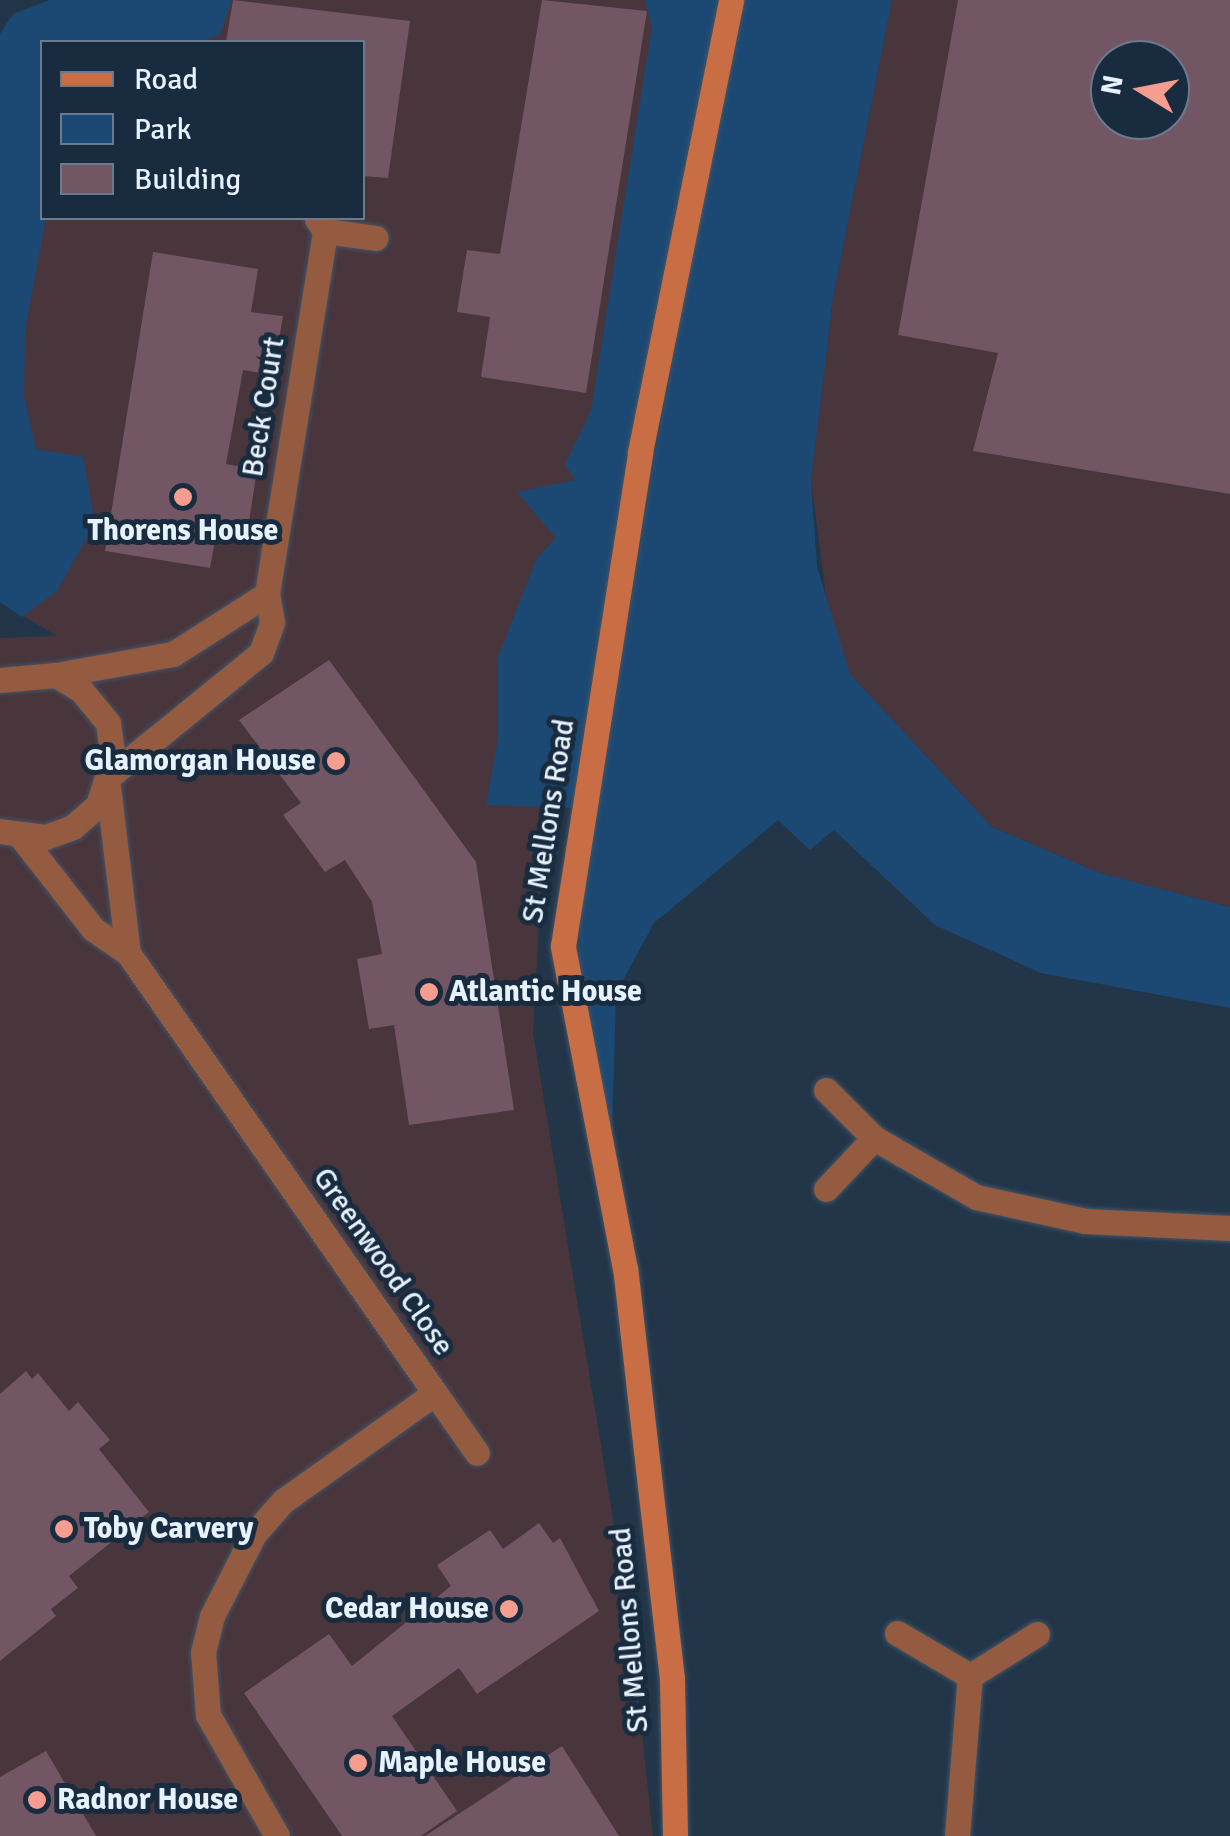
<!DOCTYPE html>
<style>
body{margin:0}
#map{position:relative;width:1230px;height:1836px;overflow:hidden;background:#233649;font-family:Signika,sans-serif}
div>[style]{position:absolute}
.commercial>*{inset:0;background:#49353c}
.green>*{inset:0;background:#1c4973}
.building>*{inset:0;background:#725664}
.roads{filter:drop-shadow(0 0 2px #425466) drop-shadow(0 0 2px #425466)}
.minor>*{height:25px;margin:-12.5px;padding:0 12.5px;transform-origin:12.5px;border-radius:12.5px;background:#945b41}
.secondary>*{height:25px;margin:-12.5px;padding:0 12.5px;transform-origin:12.5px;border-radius:12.5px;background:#c96e44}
.dots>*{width:28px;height:28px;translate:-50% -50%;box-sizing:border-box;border:5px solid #192b3e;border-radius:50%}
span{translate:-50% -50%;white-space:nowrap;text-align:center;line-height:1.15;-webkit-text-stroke:10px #192b3e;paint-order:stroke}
.street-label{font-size:30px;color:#e7f2ff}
.poi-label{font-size:30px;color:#e7f2ff;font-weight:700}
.right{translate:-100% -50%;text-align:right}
.left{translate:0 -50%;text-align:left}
.legend{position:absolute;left:40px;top:40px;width:325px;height:180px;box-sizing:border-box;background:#192b3e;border:2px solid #6b7b8b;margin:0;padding:12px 18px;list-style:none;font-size:30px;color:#e7f2ff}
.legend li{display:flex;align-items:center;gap:20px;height:50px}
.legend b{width:50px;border:2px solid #6b7b8b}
.north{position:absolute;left:1090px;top:40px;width:100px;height:100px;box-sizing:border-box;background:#192b3e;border:2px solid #6b7b8b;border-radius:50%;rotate:280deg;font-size:28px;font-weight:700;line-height:40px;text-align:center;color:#e7f2ff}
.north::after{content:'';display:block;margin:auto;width:35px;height:45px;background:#f59d8e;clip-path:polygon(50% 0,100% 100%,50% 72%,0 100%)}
</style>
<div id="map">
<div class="commercial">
<div style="clip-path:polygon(evenodd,154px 0,682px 0,546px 796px,533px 1033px,630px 1622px,653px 1836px,0 1836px,0 638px,57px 636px,0 602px,0 261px,42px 17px,154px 0,42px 42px,362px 42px,362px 218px,42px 218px,42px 42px)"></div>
<div style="clip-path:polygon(evenodd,892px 0,1230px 0,1230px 907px,1100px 873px,992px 827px,850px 674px,830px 625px,811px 481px,833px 298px,892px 0,1110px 60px,1170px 60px,1170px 120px,1110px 120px,1110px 60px)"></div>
</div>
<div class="green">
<div style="clip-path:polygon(50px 0,232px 0,220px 35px,200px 41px,42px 42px,46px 218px,25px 330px,24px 396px,36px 449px,83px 457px,95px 523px,57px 591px,22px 617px,0 602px,0 34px,13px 14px)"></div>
<div style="clip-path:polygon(645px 0,718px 0,574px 808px,486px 805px,498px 740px,498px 657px,537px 558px,556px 538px,517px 492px,575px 480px,565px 464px,591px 411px,652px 27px)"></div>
<div style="clip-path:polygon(740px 0,892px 0,833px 298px,811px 481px,817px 567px,850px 674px,992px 827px,1100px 873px,1230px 907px,1230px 1008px,1041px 973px,935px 925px,834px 830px,810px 850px,778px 820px,654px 923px,616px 993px,612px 1136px,578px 972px,581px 911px,654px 460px)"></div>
</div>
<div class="building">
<div style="clip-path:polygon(233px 0,410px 21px,388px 178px,362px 176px,362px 42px,226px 42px)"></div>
<div style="clip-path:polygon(542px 0,647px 11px,586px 393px,481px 377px,490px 317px,457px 312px,467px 250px,500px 254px)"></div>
<div style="clip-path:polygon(evenodd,958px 0,1230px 0,1230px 494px,973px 451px,998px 353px,898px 335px,958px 0,1110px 60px,1170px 60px,1170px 120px,1110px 120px,1110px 60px)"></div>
<div style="clip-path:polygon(153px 252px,258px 269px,251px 312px,283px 316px,273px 375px,243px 370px,226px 464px,257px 470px,248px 528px,218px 524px,210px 568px,105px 551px)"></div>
<div style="clip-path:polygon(329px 660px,476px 862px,514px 1110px,409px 1125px,394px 1025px,369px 1029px,357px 959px,382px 954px,372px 902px,345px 860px,325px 872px,283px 815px,301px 803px,239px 720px)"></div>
<div style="clip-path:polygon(26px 1371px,32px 1379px,38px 1373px,69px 1411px,78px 1402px,110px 1440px,99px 1449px,149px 1512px,69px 1576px,78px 1588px,51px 1609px,56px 1616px,0 1661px,0 1394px)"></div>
<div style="clip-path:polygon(539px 1523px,553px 1543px,560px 1538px,599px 1611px,477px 1694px,459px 1668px,392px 1716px,457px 1811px,421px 1836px,342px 1836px,244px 1693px,329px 1634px,352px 1666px,451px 1586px,437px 1565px,490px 1530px,503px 1549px)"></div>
<div style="clip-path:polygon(562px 1746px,619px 1836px,425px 1836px)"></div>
<div style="clip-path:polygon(46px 1751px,96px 1836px,0 1836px,0 1777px)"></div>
</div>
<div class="roads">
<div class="minor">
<div style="left:317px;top:219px;width:14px;rotate:56deg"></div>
<div style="left:325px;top:231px;width:51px;rotate:7.8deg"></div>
<div style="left:56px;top:675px;width:119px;rotate:-10.2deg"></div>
<div style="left:173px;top:654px;width:112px;rotate:-32.6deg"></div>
<div style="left:0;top:680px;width:56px;rotate:-5.1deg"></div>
<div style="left:56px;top:675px;width:29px;rotate:31deg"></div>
<div style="left:81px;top:690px;width:43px;rotate:50.7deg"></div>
<div style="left:108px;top:723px;width:35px;rotate:82deg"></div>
<div style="left:113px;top:758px;width:49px;rotate:107.7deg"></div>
<div style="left:98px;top:805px;width:33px;rotate:139deg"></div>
<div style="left:73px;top:827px;width:30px;rotate:160deg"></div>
<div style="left:45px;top:837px;width:45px;rotate:-172.4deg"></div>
<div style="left:112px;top:774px;width:192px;rotate:-39.1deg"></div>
<div style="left:261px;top:653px;width:33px;rotate:-70deg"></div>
<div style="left:272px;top:622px;width:28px;rotate:-100deg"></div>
<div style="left:267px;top:594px;width:368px;rotate:-80.9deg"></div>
<div style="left:108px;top:786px;width:168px;rotate:83.2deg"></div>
<div style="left:22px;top:838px;width:115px;rotate:52deg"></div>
<div style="left:93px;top:929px;width:42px;rotate:34.4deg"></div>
<div style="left:128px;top:953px;width:537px;rotate:55.1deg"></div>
<div style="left:435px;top:1393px;width:186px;rotate:144.6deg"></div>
<div style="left:283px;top:1501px;width:44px;rotate:131.3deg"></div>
<div style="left:254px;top:1534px;width:92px;rotate:117.1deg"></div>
<div style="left:212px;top:1616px;width:37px;rotate:104deg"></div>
<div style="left:203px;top:1652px;width:63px;rotate:85.5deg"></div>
<div style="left:208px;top:1715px;width:139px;rotate:60.3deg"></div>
<div style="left:826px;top:1090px;width:68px;rotate:45deg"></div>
<div style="left:874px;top:1138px;width:118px;rotate:30deg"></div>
<div style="left:976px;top:1197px;width:112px;rotate:12.4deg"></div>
<div style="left:1085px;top:1221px;width:145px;rotate:2.8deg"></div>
<div style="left:826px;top:1189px;width:70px;rotate:-46.7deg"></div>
<div style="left:435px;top:1393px;width:73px;rotate:55deg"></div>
<div style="left:897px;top:1633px;width:85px;rotate:30.5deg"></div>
<div style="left:957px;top:1836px;width:161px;rotate:-85.4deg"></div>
<div style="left:970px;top:1676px;width:79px;rotate:-32.1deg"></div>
</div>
<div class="secondary">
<div style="left:675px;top:1836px;width:157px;rotate:-91.1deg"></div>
<div style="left:672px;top:1679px;width:413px;rotate:-96.5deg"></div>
<div style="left:625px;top:1269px;width:329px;rotate:-100.9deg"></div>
<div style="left:563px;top:946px;width:500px;rotate:-81.1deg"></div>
<div style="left:640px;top:452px;width:461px;rotate:-78.6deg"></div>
</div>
</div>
<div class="dots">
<div style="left:183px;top:497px;background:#f59d8e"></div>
<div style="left:336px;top:761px;background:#f59d8e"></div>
<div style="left:429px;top:992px;background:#f59d8e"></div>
<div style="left:64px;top:1529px;background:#f59d8e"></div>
<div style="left:509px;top:1609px;background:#f59d8e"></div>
<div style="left:358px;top:1763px;background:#f59d8e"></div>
<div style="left:37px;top:1800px;background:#f59d8e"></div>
</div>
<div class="street-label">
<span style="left:264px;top:407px;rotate:-81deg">Beck Court</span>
<span style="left:549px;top:821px;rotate:-81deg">St Mellons Road</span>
<span style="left:383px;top:1262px;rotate:55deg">Greenwood Close</span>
<span style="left:630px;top:1630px;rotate:-95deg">St Mellons Road</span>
</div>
<div class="poi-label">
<span style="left:183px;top:531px">Thorens House</span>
<span class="right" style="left:316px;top:761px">Glamorgan House</span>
<span class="left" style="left:449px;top:992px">Atlantic House</span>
<span class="left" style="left:84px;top:1529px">Toby Carvery</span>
<span class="right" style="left:489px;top:1609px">Cedar House</span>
<span class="left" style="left:378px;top:1763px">Maple House</span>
<span class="left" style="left:57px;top:1800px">Radnor House</span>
</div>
<ul class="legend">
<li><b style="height:12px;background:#c96e44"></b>Road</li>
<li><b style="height:28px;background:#1c4973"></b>Park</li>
<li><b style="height:28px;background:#725664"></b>Building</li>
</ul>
<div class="north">N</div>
</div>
